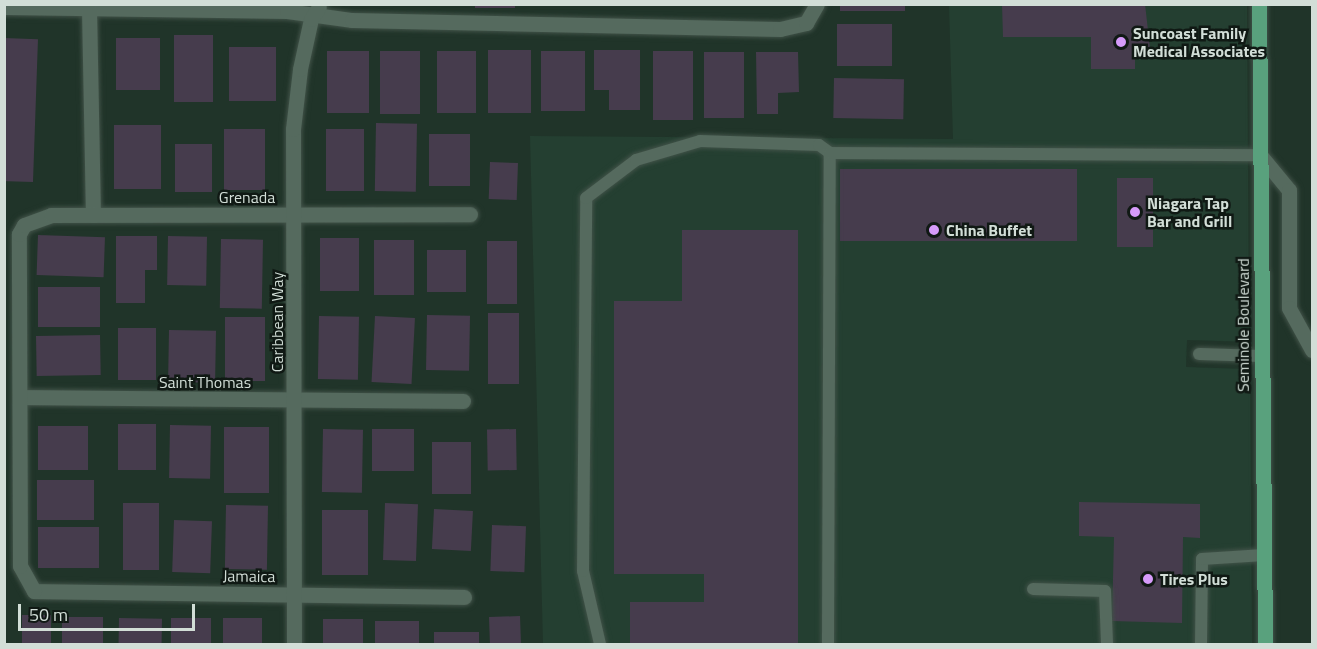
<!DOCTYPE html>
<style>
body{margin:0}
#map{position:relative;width:1317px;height:649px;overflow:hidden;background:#203429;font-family:"Titillium Web",sans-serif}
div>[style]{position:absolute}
.built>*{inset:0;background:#243f31}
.building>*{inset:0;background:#463c4d;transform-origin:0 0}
.roads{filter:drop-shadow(0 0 2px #415248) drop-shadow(0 0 2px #415248)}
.service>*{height:12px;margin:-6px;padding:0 6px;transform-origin:6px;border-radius:6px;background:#556a5e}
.minor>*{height:15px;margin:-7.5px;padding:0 7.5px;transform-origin:7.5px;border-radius:7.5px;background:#556a5e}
.primary>*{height:15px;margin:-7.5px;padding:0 7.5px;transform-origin:7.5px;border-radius:7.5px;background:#59a17d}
.dots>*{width:16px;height:16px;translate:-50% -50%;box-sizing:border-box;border:3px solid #101914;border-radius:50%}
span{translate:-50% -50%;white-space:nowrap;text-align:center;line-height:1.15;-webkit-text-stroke:5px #101914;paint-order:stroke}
.poi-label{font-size:16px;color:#d2ded7;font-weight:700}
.left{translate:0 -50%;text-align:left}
.street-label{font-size:16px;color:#d2ded7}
.frame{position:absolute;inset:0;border:6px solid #d2ded7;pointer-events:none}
.scale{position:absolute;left:18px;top:604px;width:177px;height:27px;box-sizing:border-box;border:3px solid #d2ded7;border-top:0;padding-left:8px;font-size:18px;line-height:21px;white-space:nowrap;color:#d2ded7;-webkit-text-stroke:4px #101914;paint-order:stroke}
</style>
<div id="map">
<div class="built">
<div style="clip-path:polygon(949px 5px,1247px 5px,1249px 342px,1187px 340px,1186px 367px,1250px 369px,1252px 644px,543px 644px,530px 136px,953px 139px)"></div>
</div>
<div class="building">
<div style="left:475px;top:4px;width:40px;height:4px"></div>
<div style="left:840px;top:4px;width:65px;height:7px"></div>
<div style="clip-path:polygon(1002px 4px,1145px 4px,1150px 48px,1135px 48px,1135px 69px,1091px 69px,1091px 37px,1003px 37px)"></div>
<div style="left:837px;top:24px;width:55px;height:42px"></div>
<div style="left:174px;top:35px;width:39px;height:67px"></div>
<div style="left:4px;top:38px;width:34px;height:143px;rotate:2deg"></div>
<div style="left:160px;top:38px;width:52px;height:44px;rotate:90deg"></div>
<div style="left:229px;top:47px;width:47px;height:54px"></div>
<div style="left:531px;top:50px;width:63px;height:43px;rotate:90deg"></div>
<div style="clip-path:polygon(594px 50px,640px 50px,640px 110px,609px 110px,609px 90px,594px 90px)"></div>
<div style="left:327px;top:51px;width:42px;height:62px"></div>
<div style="left:380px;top:51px;width:40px;height:63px"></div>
<div style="left:437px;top:51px;width:39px;height:62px"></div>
<div style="left:541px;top:51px;width:44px;height:60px"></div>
<div style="left:653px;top:51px;width:40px;height:69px"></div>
<div style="left:704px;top:52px;width:40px;height:66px"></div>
<div style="clip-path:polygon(756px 52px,798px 52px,799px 92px,778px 93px,778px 114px,757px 114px)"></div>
<div style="left:834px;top:78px;width:70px;height:40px;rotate:1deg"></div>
<div style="left:376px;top:123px;width:41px;height:68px;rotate:1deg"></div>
<div style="left:114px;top:125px;width:47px;height:64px"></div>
<div style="left:224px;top:129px;width:41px;height:61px"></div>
<div style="left:326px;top:129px;width:38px;height:62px"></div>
<div style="left:429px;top:134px;width:41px;height:52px"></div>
<div style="left:175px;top:144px;width:37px;height:48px"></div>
<div style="left:490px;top:162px;width:28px;height:37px;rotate:2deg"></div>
<div style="left:840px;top:169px;width:237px;height:72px"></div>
<div style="left:1117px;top:178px;width:36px;height:69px"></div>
<div style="clip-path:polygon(682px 230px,798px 230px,798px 644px,630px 644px,630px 602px,704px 602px,704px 574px,614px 574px,614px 301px,682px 301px)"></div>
<div style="left:38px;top:235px;width:67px;height:40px;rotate:2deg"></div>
<div style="clip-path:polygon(116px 236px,157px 236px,157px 270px,145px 270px,145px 303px,116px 303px)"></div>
<div style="left:168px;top:236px;width:39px;height:49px;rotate:1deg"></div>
<div style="left:320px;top:238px;width:39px;height:53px"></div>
<div style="left:221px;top:239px;width:42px;height:69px;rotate:1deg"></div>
<div style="left:374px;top:240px;width:40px;height:55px"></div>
<div style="left:487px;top:241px;width:30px;height:63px"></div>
<div style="left:427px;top:250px;width:39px;height:42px"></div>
<div style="left:38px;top:287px;width:62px;height:40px"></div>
<div style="left:488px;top:313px;width:31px;height:71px"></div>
<div style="left:427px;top:315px;width:43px;height:55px;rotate:1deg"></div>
<div style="left:319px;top:316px;width:40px;height:63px;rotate:1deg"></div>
<div style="left:375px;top:316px;width:40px;height:66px;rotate:3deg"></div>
<div style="left:225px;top:317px;width:40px;height:64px"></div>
<div style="left:118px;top:328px;width:38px;height:52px"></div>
<div style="left:169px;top:330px;width:47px;height:52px;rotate:1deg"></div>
<div style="left:100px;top:335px;width:40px;height:64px;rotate:89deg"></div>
<div style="left:118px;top:424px;width:38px;height:46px"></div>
<div style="left:170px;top:425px;width:41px;height:53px;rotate:1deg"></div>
<div style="left:38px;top:426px;width:50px;height:44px"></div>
<div style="left:224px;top:427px;width:45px;height:66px"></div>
<div style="left:323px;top:429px;width:40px;height:63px;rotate:1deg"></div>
<div style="left:372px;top:429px;width:42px;height:42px"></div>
<div style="left:516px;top:429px;width:41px;height:29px;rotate:89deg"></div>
<div style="left:432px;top:442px;width:39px;height:52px"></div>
<div style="left:37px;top:480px;width:57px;height:40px"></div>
<div style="clip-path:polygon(1079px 502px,1200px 504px,1200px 538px,1183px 537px,1182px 623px,1112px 621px,1114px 537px,1079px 536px)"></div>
<div style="left:123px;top:503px;width:36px;height:67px"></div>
<div style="left:385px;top:503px;width:33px;height:57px;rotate:2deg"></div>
<div style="left:226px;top:505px;width:42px;height:64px;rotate:1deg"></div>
<div style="left:434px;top:509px;width:39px;height:40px;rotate:3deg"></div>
<div style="left:322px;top:510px;width:46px;height:65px"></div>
<div style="left:174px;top:520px;width:38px;height:52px;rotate:2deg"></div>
<div style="left:492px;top:525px;width:34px;height:46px;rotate:2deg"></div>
<div style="left:99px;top:527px;width:41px;height:61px;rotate:90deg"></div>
<div style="left:22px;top:615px;width:29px;height:29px"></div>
<div style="left:520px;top:616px;width:28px;height:31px;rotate:88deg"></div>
<div style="left:62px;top:617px;width:41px;height:27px"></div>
<div style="left:119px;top:618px;width:43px;height:26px;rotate:1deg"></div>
<div style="left:171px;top:618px;width:40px;height:26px"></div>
<div style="left:223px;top:618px;width:39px;height:26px"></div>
<div style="left:323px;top:619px;width:40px;height:25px"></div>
<div style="left:375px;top:621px;width:44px;height:23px"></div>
<div style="left:434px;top:632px;width:45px;height:12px"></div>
</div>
<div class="roads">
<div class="service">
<div style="left:1199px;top:354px;width:63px;rotate:1.8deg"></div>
<div style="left:1033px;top:589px;width:72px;rotate:1.6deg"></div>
<div style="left:1105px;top:591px;width:53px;rotate:87.8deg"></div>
<div style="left:600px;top:644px;width:75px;rotate:-103.1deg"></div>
<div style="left:583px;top:571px;width:373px;rotate:-89.5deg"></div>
<div style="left:586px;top:198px;width:63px;rotate:-37.2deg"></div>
<div style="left:636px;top:160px;width:67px;rotate:-16.5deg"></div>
<div style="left:700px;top:141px;width:119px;rotate:1.9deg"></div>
<div style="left:819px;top:145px;width:14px;rotate:36deg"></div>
<div style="left:828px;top:644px;width:491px;rotate:-89.8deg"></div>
<div style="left:830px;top:153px;width:430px;rotate:0.3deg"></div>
<div style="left:1201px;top:644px;width:85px;rotate:-89.3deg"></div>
<div style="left:1202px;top:559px;width:62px;rotate:-3.7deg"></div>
</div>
<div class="minor">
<div style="left:4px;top:7px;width:283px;rotate:0.8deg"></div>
<div style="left:287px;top:11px;width:66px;rotate:7.9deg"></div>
<div style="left:352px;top:20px;width:428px;rotate:1.2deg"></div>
<div style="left:780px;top:29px;width:27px;rotate:-13deg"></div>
<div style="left:806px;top:23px;width:22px;rotate:-60deg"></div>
<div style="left:89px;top:8px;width:207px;rotate:88.9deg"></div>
<div style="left:1260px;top:155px;width:45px;rotate:50.4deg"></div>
<div style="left:1289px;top:190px;width:118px;rotate:90deg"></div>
<div style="left:1289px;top:308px;width:48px;rotate:61.3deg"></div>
<div style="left:20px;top:397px;width:443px;rotate:0.5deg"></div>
<div style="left:464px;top:597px;width:430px;rotate:-179.2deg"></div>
<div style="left:34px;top:591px;width:29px;rotate:-119deg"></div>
<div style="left:20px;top:566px;width:332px;rotate:-90.2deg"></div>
<div style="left:19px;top:234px;width:10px;rotate:-61deg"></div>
<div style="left:24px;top:225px;width:29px;rotate:-20deg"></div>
<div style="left:51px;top:215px;width:419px;rotate:-0.1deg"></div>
<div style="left:294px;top:644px;width:515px;rotate:-90.11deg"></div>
<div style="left:293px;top:129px;width:60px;rotate:-83.3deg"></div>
<div style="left:300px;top:69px;width:51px;rotate:-77.6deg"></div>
<div style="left:311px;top:19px;width:14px;rotate:-56deg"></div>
</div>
<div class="primary">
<div style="left:1259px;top:4px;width:640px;rotate:89.46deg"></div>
</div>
</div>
<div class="dots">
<div style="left:1121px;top:42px;background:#d69bfa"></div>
<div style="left:1135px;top:212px;background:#d69bfa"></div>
<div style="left:934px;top:230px;background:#d69bfa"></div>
<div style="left:1148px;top:579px;background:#d69bfa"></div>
</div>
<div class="poi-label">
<span class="left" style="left:1133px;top:42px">Suncoast Family<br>Medical Associates</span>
<span class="left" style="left:1147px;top:212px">Niagara Tap<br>Bar and Grill</span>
<span class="left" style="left:946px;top:230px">China Buffet</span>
<span class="left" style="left:1160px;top:579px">Tires Plus</span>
</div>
<div class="street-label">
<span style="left:247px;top:197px">Grenada</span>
<span style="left:277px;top:322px;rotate:-90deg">Caribbean Way</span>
<span style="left:1243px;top:325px;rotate:-90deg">Seminole Boulevard</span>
<span style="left:205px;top:382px">Saint Thomas</span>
<span style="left:249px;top:576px;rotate:1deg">Jamaica</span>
</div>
<div class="frame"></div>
<div class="scale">50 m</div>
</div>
